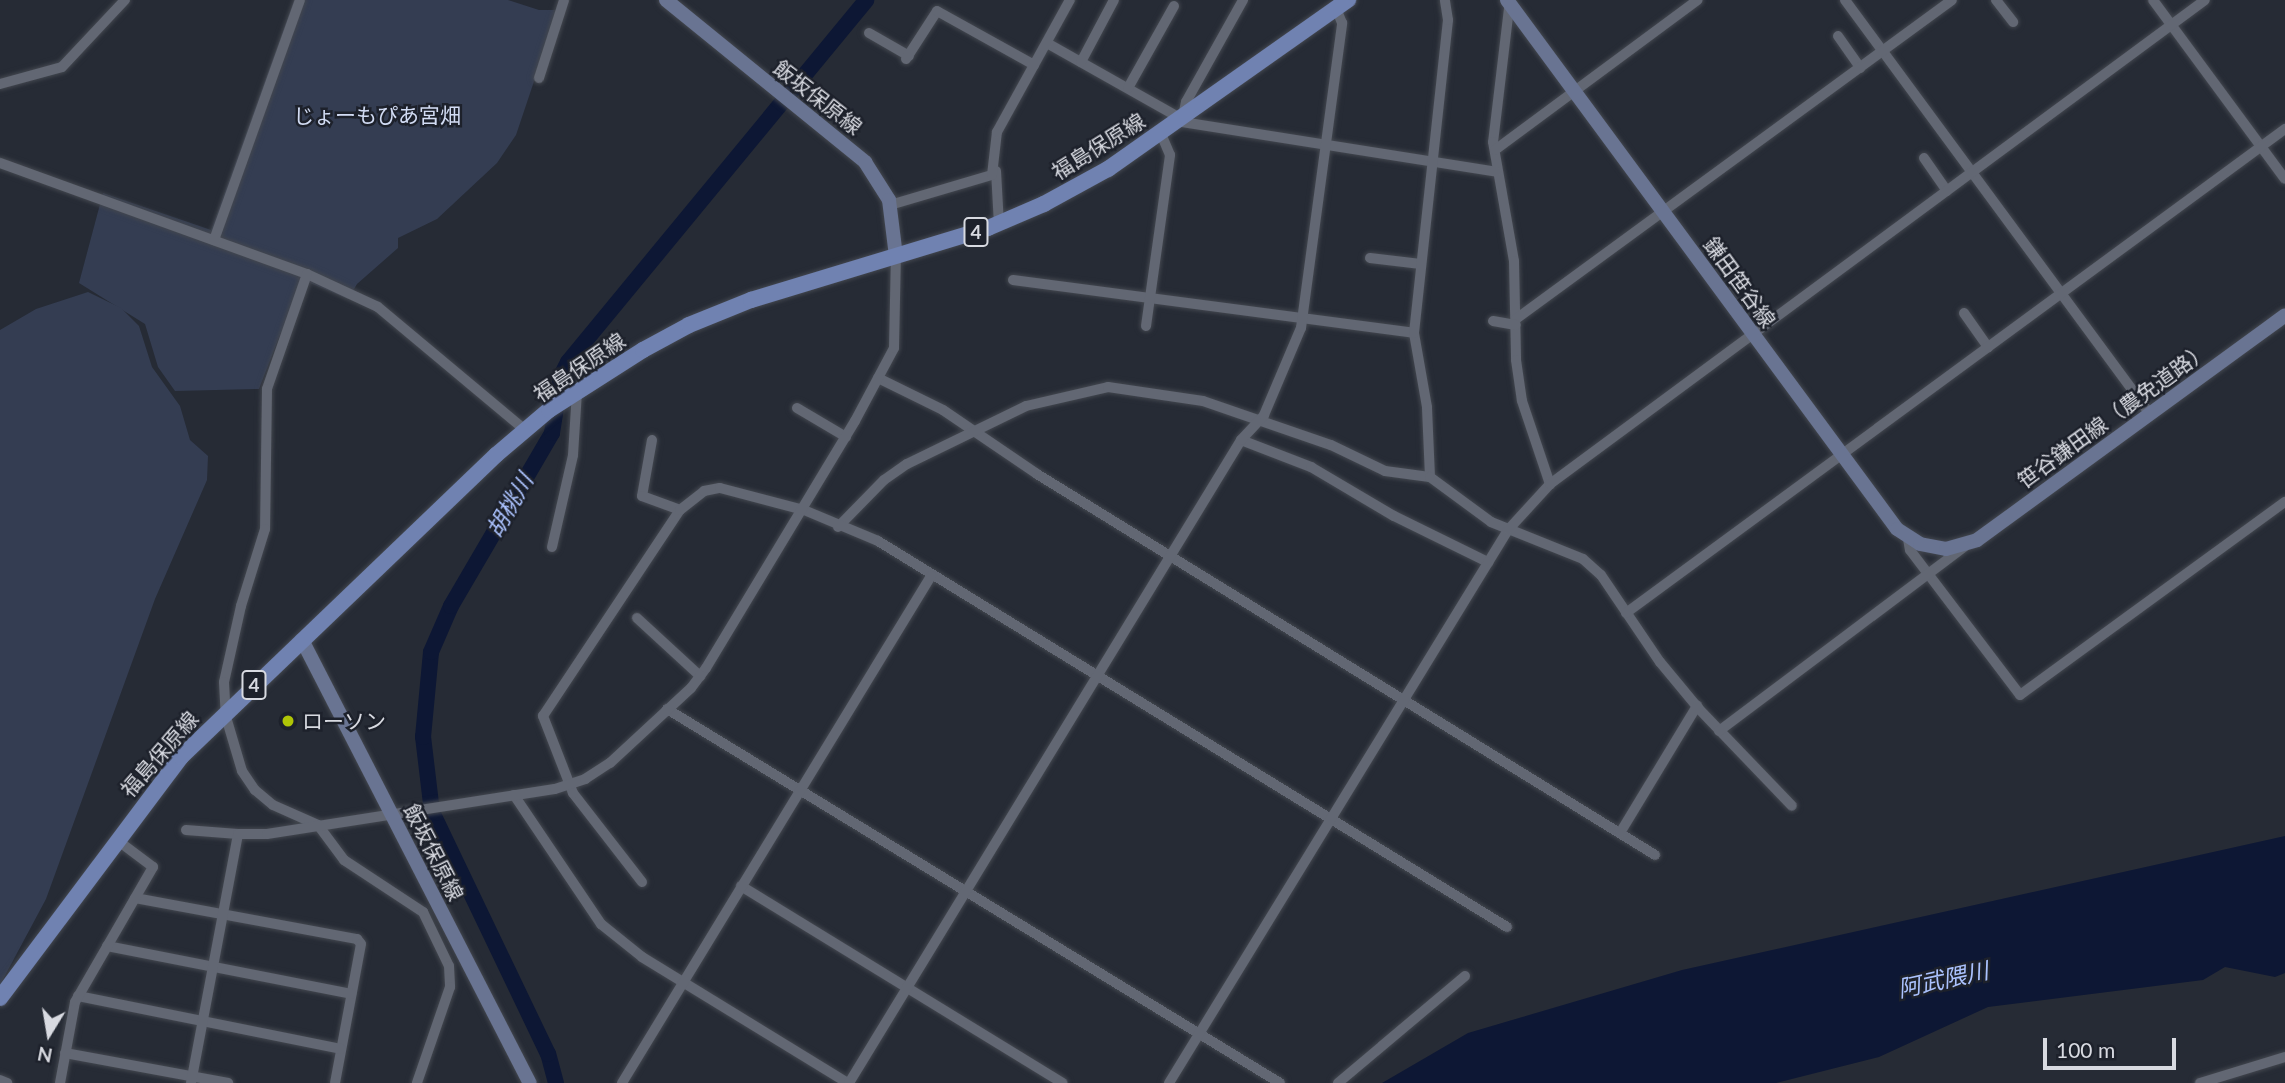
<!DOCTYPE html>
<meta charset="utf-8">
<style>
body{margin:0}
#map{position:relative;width:2285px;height:1083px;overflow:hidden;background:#262b35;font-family:Lato,"Noto Sans JP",sans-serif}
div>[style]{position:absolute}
.green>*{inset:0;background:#343d52}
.water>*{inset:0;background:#0d1734}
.river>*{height:16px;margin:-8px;padding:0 8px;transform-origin:8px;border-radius:8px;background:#0d1734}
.roads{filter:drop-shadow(0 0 2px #43474f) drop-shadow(0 0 2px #43474f)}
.street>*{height:10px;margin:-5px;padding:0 5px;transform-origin:5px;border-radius:5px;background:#626773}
.secondary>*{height:14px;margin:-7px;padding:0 7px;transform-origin:7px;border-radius:7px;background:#697492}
.primary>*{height:16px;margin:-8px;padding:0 8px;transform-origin:8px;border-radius:8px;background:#7082b1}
.dots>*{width:19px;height:19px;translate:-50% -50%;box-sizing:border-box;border:4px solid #1d212b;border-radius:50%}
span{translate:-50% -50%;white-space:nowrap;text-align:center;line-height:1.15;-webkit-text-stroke:5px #1d212b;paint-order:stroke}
.shield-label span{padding:2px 5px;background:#1d212b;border:2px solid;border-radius:5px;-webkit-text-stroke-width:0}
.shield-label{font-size:19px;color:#d8dae1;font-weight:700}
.street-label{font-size:21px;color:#d8dae1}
.park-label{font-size:21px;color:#d2dcf4}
.poi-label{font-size:21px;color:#d8dae1}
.left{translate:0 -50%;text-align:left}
.water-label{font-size:23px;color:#abc2fe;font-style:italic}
.north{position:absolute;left:14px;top:999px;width:70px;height:70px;-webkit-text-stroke:5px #1d212b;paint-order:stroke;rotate:191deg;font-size:19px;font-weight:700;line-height:28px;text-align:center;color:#d8dae1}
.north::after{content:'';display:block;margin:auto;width:24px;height:32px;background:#d8dae1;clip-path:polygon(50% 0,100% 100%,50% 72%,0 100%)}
.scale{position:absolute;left:2043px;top:1038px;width:133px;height:32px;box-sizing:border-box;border:4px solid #d8dae1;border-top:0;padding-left:9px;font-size:21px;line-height:24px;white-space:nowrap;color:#d8dae1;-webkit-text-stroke:5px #1d212b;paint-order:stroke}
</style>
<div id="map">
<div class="green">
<div style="clip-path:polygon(294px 0,508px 0,539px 10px,558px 10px,516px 135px,497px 163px,437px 219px,398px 238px,398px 248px,357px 284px,348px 299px,308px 282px,280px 335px,259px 389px,175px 391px,158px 367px,145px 324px,79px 283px,103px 193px,211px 230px)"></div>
<div style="clip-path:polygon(88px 292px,121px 308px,139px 326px,152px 367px,180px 406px,190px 440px,208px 456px,207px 480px,155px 599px,46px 899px,0 985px,0 330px,36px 309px)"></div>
</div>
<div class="water">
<div style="clip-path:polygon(2285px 836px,2285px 973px,2275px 977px,2225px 967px,2203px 980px,1988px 1007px,1879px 1057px,1776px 1083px,1382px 1083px,1468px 1033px,1682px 970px)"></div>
</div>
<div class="river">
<div style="left:556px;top:1083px;width:30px;rotate:-105deg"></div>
<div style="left:548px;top:1054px;width:268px;rotate:-115.6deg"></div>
<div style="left:432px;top:812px;width:76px;rotate:-96.8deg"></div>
<div style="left:423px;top:737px;width:85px;rotate:-84.6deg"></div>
<div style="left:431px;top:652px;width:50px;rotate:-66.5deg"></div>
<div style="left:451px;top:606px;width:200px;rotate:-59.7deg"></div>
<div style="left:552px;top:433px;width:58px;rotate:-81deg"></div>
<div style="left:561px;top:376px;width:16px;rotate:-63deg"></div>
<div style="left:568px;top:362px;width:469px;rotate:-50.5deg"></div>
</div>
<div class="roads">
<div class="street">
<div style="left:1510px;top:0;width:143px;rotate:96.8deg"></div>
<div style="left:1493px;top:142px;width:121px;rotate:80deg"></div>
<div style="left:1514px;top:261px;width:99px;rotate:88.8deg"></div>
<div style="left:1516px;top:360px;width:41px;rotate:81.7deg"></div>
<div style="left:1522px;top:401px;width:88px;rotate:71.4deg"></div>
<div style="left:1845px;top:0;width:514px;rotate:53.62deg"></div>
<div style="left:1996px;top:0;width:28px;rotate:52deg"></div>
<div style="left:2153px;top:0;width:222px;rotate:53.6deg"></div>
<div style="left:869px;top:33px;width:46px;rotate:29.9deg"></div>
<div style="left:1838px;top:36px;width:39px;rotate:55deg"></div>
<div style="left:1047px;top:43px;width:153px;rotate:29.4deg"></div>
<div style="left:906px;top:59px;width:57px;rotate:-57.1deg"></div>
<div style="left:937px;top:11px;width:111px;rotate:29.1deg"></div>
<div style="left:1081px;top:62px;width:70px;rotate:-62deg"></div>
<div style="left:539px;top:78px;width:82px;rotate:-72.2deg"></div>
<div style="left:0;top:84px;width:64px;rotate:-15.3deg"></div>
<div style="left:62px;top:67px;width:92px;rotate:-46.8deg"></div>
<div style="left:1128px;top:88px;width:94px;rotate:-60.7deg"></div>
<div style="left:1183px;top:116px;width:14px;rotate:-78deg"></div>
<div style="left:1186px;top:102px;width:117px;rotate:-60.8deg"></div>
<div style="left:1176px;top:121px;width:325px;rotate:9deg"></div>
<div style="left:1495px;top:150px;width:252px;rotate:-36.5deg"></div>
<div style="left:1924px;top:158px;width:40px;rotate:55.1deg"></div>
<div style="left:0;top:163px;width:326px;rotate:19.9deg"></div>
<div style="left:307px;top:274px;width:78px;rotate:24.9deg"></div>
<div style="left:378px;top:307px;width:190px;rotate:39.9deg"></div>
<div style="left:996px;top:171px;width:53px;rotate:86.8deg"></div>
<div style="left:890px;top:205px;width:106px;rotate:-16.4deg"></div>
<div style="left:992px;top:175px;width:43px;rotate:-83.4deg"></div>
<div style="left:997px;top:132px;width:151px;rotate:-61.1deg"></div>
<div style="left:214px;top:240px;width:255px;rotate:-70.3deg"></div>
<div style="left:1370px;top:258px;width:51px;rotate:6.7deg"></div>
<div style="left:307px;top:274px;width:122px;rotate:109.2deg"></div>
<div style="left:267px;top:389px;width:140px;rotate:90.8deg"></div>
<div style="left:265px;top:529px;width:81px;rotate:107.3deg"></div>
<div style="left:241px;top:606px;width:78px;rotate:102.6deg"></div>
<div style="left:224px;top:682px;width:35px;rotate:87deg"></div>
<div style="left:226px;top:717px;width:56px;rotate:73.5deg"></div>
<div style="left:242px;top:771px;width:23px;rotate:56deg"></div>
<div style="left:255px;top:790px;width:23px;rotate:40deg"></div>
<div style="left:273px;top:805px;width:49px;rotate:24deg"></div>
<div style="left:318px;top:825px;width:44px;rotate:53.4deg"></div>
<div style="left:344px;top:860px;width:95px;rotate:33.4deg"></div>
<div style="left:423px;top:912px;width:60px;rotate:64.3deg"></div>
<div style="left:449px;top:966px;width:21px;rotate:87deg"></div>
<div style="left:450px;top:987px;width:102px;rotate:109deg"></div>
<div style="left:1013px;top:280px;width:404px;rotate:7.5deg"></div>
<div style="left:1964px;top:313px;width:42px;rotate:54.8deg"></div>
<div style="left:1516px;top:319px;width:540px;rotate:-36.19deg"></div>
<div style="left:1493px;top:321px;width:23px;rotate:10deg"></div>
<div style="left:1146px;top:326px;width:173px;rotate:-82deg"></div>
<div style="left:1170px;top:155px;width:25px;rotate:-113deg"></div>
<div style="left:878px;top:378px;width:72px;rotate:26.2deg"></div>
<div style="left:943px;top:410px;width:114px;rotate:34.2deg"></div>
<div style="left:1037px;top:474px;width:726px;rotate:31.65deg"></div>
<div style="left:797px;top:408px;width:57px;rotate:30.6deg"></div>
<div style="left:652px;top:440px;width:57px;rotate:100.1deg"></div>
<div style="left:642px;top:496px;width:40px;rotate:20.2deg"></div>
<div style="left:1241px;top:440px;width:75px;rotate:21.1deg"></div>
<div style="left:1311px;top:467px;width:96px;rotate:30.6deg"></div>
<div style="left:1394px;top:516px;width:105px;rotate:26.1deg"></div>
<div style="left:1430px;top:477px;width:70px;rotate:-92.5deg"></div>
<div style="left:1427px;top:407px;width:75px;rotate:-100deg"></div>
<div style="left:1414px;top:333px;width:315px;rotate:-83.8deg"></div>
<div style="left:1448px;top:20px;width:20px;rotate:-99deg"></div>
<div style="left:838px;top:527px;width:66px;rotate:-45.6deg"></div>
<div style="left:884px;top:480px;width:28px;rotate:-35deg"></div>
<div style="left:907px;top:464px;width:132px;rotate:-26deg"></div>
<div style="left:1026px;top:406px;width:84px;rotate:-13deg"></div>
<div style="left:1108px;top:387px;width:96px;rotate:8.4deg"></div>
<div style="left:1203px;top:401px;width:135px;rotate:19deg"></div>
<div style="left:1331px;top:445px;width:60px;rotate:25.7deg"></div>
<div style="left:1385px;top:471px;width:45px;rotate:7.6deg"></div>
<div style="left:1430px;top:477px;width:76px;rotate:36.4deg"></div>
<div style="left:1491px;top:522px;width:99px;rotate:21.9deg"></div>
<div style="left:1583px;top:559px;width:24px;rotate:42deg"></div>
<div style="left:1601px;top:575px;width:105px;rotate:55.9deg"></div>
<div style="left:1660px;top:662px;width:61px;rotate:50.3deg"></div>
<div style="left:1699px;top:709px;width:134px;rotate:46.2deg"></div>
<div style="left:1908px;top:539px;width:11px;rotate:80deg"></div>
<div style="left:1910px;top:550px;width:182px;rotate:52.8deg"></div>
<div style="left:2020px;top:695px;width:328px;rotate:-36.1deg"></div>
<div style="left:552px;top:547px;width:94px;rotate:-77.1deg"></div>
<div style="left:573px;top:455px;width:64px;rotate:-86.4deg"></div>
<div style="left:1626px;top:613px;width:818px;rotate:-36.3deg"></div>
<div style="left:637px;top:618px;width:86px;rotate:42.6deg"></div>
<div style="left:667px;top:709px;width:718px;rotate:31.39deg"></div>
<div style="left:1719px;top:731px;width:308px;rotate:-36.9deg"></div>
<div style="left:514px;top:795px;width:156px;rotate:56deg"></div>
<div style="left:601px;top:924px;width:53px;rotate:38.8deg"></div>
<div style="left:642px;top:957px;width:241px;rotate:31.5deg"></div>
<div style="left:186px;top:830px;width:52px;rotate:4.4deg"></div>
<div style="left:1620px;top:833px;width:149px;rotate:-58.8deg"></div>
<div style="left:642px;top:882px;width:113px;rotate:-127.8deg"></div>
<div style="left:573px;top:793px;width:83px;rotate:-111.3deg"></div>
<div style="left:543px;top:716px;width:247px;rotate:-56.4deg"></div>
<div style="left:680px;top:510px;width:31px;rotate:-38deg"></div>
<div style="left:704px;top:491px;width:16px;rotate:-11deg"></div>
<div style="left:720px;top:488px;width:87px;rotate:14.7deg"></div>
<div style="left:804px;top:510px;width:80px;rotate:22.7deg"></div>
<div style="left:878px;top:541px;width:738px;rotate:31.54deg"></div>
<div style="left:741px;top:886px;width:377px;rotate:31.5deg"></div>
<div style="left:135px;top:898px;width:226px;rotate:10.5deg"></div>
<div style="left:357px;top:939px;width:6px;rotate:51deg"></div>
<div style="left:361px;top:944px;width:141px;rotate:100.6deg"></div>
<div style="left:107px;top:946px;width:249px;rotate:11.1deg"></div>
<div style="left:78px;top:996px;width:268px;rotate:11.4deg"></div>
<div style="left:65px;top:1053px;width:166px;rotate:10.4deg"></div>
<div style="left:0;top:1080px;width:8px;rotate:23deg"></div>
<div style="left:60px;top:1083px;width:82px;rotate:-79.5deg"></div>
<div style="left:75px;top:1002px;width:156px;rotate:-60deg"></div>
<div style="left:153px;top:867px;width:45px;rotate:-143.1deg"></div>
<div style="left:191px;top:1083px;width:253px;rotate:-79.3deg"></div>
<div style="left:238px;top:834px;width:29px"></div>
<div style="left:267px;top:834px;width:291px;rotate:-8.9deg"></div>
<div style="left:555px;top:789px;width:32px;rotate:-18deg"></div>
<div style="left:585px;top:779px;width:30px;rotate:-33deg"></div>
<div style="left:610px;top:763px;width:110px;rotate:-42.8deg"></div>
<div style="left:691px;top:688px;width:25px;rotate:-53deg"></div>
<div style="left:706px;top:668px;width:288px;rotate:-58.9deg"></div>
<div style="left:855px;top:421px;width:83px;rotate:-61.9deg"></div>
<div style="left:894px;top:348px;width:92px;rotate:-88.8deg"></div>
<div style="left:622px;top:1083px;width:594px;rotate:-58.64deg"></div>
<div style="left:849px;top:1083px;width:753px;rotate:-58.63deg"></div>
<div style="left:1241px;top:440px;width:34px;rotate:-47deg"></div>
<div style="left:1264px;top:415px;width:95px;rotate:-67deg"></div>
<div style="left:1301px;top:328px;width:308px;rotate:-82.3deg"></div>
<div style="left:1342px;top:23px;width:16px;rotate:-112deg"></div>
<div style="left:1169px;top:1083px;width:649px;rotate:-58.49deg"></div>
<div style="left:1508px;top:530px;width:62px;rotate:-47.6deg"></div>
<div style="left:1550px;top:484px;width:814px;rotate:-36.46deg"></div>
<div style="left:1338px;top:1083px;width:166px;rotate:-40.1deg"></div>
<div style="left:2200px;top:1083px;width:89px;rotate:-17deg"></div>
</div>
<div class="secondary">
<div style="left:666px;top:0;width:257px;rotate:39.1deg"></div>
<div style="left:865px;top:162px;width:45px;rotate:57.7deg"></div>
<div style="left:889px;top:200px;width:56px;rotate:82.9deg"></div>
<div style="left:1507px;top:0;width:657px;rotate:53.6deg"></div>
<div style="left:1897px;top:529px;width:27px;rotate:33deg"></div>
<div style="left:1920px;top:544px;width:26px;rotate:11deg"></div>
<div style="left:1946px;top:549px;width:32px;rotate:-16deg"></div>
<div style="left:1977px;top:540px;width:381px;rotate:-36.1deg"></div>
<div style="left:302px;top:640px;width:498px;rotate:62.8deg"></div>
</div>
<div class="primary">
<div style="left:0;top:998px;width:301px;rotate:-53.1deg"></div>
<div style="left:181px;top:757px;width:436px;rotate:-43.8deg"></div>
<div style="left:496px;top:455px;width:70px;rotate:-40.3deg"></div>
<div style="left:549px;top:410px;width:112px;rotate:-32.6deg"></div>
<div style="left:643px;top:350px;width:52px;rotate:-28.5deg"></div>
<div style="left:689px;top:325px;width:67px;rotate:-22deg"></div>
<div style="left:751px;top:300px;width:248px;rotate:-16.9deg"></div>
<div style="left:988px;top:228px;width:61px;rotate:-23.2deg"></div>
<div style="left:1044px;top:204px;width:73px;rotate:-28.7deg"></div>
<div style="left:1108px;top:169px;width:294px;rotate:-35.2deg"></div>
</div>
</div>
<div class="dots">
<div style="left:288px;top:721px;background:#afc506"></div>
</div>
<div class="shield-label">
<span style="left:976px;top:232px">4</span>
<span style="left:254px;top:685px">4</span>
</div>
<div class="street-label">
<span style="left:818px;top:97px;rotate:38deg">飯坂保原線</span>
<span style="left:1098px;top:146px;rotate:-32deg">福島保原線</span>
<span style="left:1740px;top:282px;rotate:54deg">鎌田笹谷線</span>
<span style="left:579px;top:367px;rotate:-34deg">福島保原線</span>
<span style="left:2113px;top:415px;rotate:-36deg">笹谷鎌田線（農免道路）</span>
<span style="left:159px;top:754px;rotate:-49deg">福島保原線</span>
<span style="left:434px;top:852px;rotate:63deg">飯坂保原線</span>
</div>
<div class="park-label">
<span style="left:377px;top:115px">じょーもぴあ宮畑</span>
</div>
<div class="poi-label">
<span class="left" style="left:302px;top:721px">ローソン</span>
</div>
<div class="water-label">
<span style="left:509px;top:505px;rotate:-60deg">胡桃川</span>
<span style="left:1943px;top:979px;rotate:-12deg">阿武隈川</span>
</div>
<div class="north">N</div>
<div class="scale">100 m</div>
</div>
